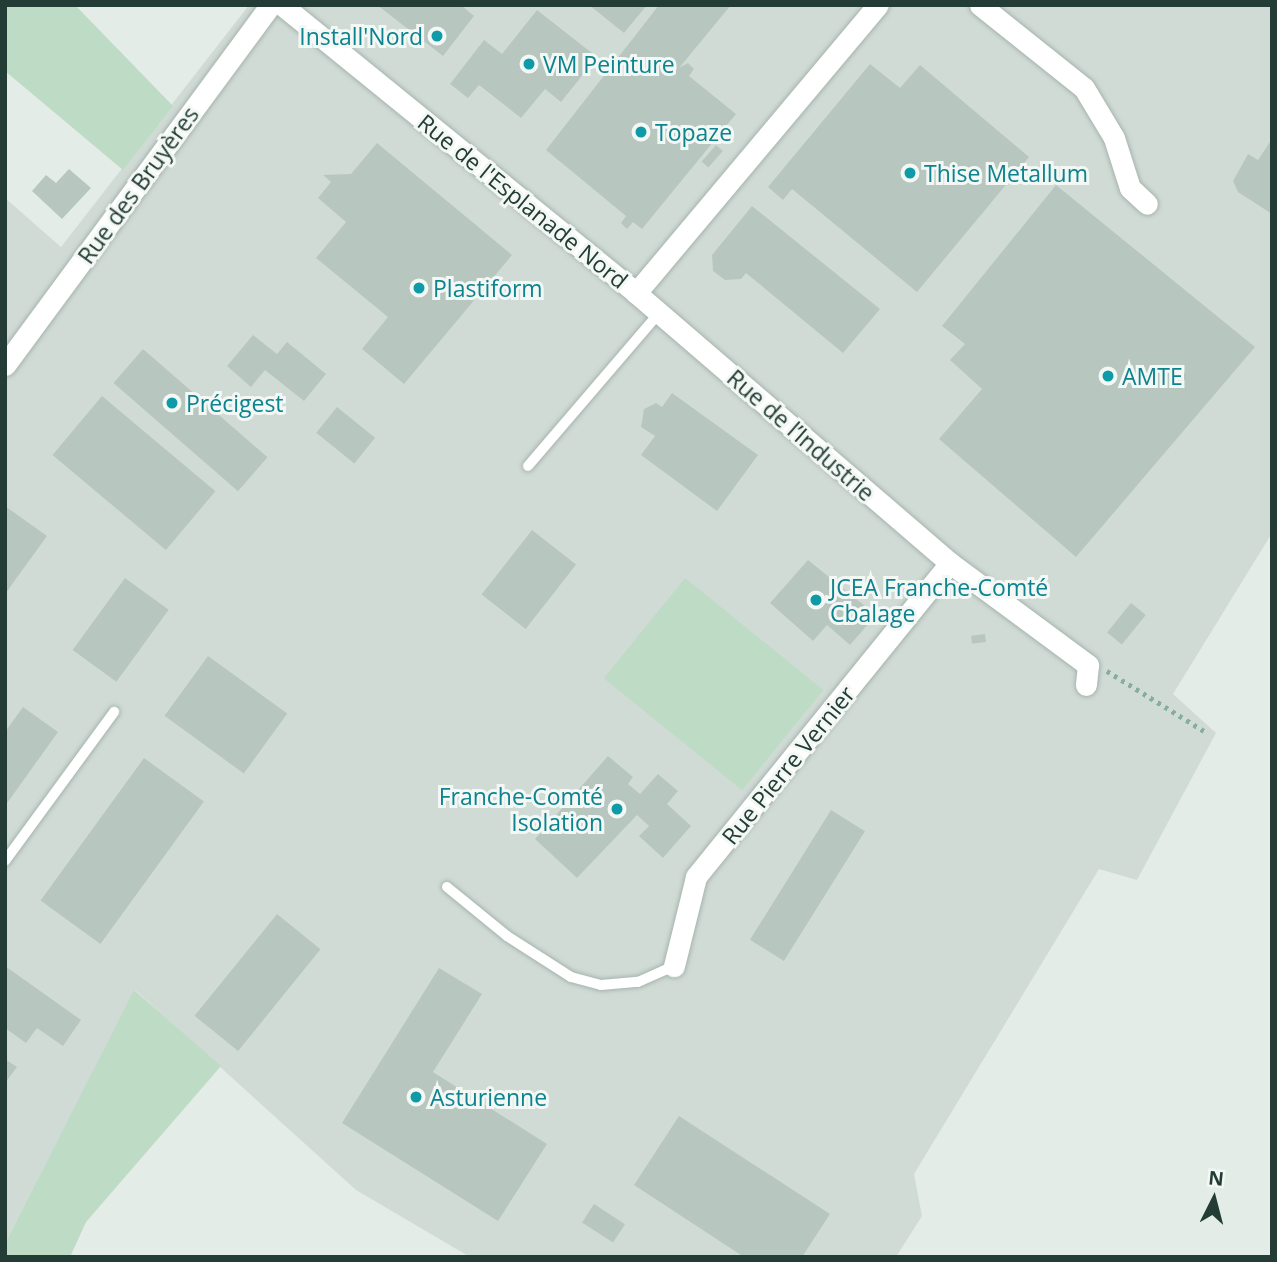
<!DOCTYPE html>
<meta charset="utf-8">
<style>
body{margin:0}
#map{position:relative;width:1277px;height:1262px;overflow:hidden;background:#e3ece7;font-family:"Open Sans",sans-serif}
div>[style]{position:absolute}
.built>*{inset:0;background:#d1dbd6}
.green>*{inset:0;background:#bddbc5;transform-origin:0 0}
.building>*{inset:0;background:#b8c6c0;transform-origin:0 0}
.path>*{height:4.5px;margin-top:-2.25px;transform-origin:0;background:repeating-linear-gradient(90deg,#85ada0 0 3.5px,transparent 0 8.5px)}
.roads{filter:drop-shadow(0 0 2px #a6b4ae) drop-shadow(0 0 2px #a6b4ae)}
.lane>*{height:10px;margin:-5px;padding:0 5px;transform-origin:5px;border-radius:5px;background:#fff}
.street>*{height:21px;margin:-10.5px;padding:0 10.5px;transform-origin:10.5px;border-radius:10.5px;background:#fff}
.secondary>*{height:21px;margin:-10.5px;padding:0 10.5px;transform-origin:10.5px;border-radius:10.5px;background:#fff}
.dots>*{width:19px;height:19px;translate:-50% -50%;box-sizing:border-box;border:4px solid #f3f8f5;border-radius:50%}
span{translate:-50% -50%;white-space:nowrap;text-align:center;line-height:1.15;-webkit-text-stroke:6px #f3f8f5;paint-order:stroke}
.culture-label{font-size:23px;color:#0d838f}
.right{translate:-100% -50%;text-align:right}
.left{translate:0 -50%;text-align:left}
.street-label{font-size:23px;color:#233c35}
.frame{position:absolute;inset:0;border:7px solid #233c35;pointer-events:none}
.north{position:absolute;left:1179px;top:1164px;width:70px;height:70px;-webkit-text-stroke:5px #f3f8f5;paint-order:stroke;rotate:6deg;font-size:19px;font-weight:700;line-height:28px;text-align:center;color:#233c35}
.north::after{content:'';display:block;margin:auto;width:24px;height:32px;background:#233c35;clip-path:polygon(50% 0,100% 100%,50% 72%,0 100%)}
</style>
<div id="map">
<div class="built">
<div style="clip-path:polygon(249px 5px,1272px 5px,1272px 533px,1173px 694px,1216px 733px,1137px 880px,1099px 869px,914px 1174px,922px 1216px,896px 1257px,470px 1257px,356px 1190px,135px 990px,5px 1244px,5px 198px,61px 247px)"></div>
</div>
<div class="green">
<div style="clip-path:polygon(5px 5px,75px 5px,173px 106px,123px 170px,5px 71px)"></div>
<div style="left:685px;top:578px;width:178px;height:129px;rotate:39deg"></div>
<div style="clip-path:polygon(134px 990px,221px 1066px,86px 1222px,70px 1257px,5px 1257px,5px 1244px)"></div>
</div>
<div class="building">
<div style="clip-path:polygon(377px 5px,461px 5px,474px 16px,443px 56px)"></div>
<div style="clip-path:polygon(589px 5px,647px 5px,624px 33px)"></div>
<div style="clip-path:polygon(659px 5px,731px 5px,679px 68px,688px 63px,694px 69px,689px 76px,736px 114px,642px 229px,633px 222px,627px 229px,621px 223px,626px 216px,546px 150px)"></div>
<div style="clip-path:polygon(537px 10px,597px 57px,561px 102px,545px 89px,521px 118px,479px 85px,468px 98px,450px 84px,484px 40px,502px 54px)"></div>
<div style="clip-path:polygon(870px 64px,900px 88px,920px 65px,1029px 157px,917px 292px,792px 189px,783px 200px,768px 187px)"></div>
<div style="clip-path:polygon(1272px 139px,1272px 214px,1238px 192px,1233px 181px,1248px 154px,1258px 160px)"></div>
<div style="clip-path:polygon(377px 143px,512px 255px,404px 384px,362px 349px,388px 317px,316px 258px,346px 222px,318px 198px,331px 182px,323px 175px,351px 174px)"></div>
<div style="left:716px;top:145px;width:9px;height:22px;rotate:41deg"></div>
<div style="clip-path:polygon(69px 169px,91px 188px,62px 219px,32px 191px,46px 175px,56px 183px)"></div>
<div style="clip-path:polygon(1056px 185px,1255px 347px,1076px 557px,939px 439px,982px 389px,950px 360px,965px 344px,942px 326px)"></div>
<div style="clip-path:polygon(752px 206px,880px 309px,843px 353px,746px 273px,741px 279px,725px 280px,713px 271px,712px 255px)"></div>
<div style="clip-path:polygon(253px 335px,277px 354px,287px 342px,326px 374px,304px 401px,265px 370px,251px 387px,227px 366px)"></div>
<div style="left:143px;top:349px;width:165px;height:45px;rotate:41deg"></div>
<div style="clip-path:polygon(672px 393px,758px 455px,717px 511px,641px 455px,655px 436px,641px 427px,644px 409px,656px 403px,662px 407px)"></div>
<div style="left:102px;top:396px;width:148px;height:77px;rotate:40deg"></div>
<div style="left:337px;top:407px;width:49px;height:33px;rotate:39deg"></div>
<div style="clip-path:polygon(5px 506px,47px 536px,5px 594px)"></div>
<div style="left:532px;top:530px;width:56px;height:82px;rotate:38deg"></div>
<div style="clip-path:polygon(808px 560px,876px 615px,850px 645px,827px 625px,813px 641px,770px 603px)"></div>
<div style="left:125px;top:578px;width:54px;height:89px;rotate:36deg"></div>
<div style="left:1131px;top:603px;width:19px;height:38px;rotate:39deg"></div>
<div style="left:985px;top:634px;width:8px;height:14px;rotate:83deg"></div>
<div style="left:208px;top:656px;width:98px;height:74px;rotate:36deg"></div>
<div style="clip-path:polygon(23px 707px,58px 732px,5px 806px,5px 732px)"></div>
<div style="clip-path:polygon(608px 756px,633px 777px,628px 784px,640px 794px,658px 774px,678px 791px,667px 804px,691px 826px,663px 858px,639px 836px,649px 826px,637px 815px,577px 878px,535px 839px)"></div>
<div style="left:144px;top:758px;width:74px;height:176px;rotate:36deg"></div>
<div style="left:831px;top:810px;width:40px;height:153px;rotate:32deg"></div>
<div style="left:277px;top:914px;width:56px;height:131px;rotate:39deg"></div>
<div style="clip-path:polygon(5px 966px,81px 1020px,63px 1046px,37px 1028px,26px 1043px,5px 1028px)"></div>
<div style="clip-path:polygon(439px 968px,482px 994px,433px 1072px,547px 1144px,498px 1221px,342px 1123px)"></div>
<div style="clip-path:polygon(5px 1059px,17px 1067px,5px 1083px)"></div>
<div style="clip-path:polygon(679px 1116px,830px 1214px,802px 1257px,744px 1257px,634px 1185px)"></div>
<div style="left:594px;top:1204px;width:37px;height:22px;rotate:33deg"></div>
</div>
<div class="path">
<div style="left:1107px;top:671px;width:114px;rotate:31.7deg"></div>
</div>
<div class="roads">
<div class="lane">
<div style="left:528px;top:466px;width:201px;rotate:-49.4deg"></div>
<div style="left:5px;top:861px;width:185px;rotate:-53.8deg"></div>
<div style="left:447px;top:887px;width:77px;rotate:39.2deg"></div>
<div style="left:507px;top:936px;width:76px;rotate:32.6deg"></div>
<div style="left:571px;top:977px;width:31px;rotate:15deg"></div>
<div style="left:601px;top:985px;width:37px;rotate:-5deg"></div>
<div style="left:638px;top:982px;width:39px;rotate:-24deg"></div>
</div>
<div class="street">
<div style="left:282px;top:5px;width:456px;rotate:39.1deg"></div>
<div style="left:636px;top:293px;width:414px;rotate:40.7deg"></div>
<div style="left:950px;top:563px;width:404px;rotate:129deg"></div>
<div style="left:696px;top:877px;width:92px;rotate:103.9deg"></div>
<div style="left:980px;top:5px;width:133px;rotate:38.6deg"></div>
<div style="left:1084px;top:88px;width:58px;rotate:59deg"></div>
<div style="left:1114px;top:138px;width:52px;rotate:72.3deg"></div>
<div style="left:1130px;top:188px;width:23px;rotate:43deg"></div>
<div style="left:636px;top:293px;width:376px;rotate:-50deg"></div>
<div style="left:950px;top:563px;width:172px;rotate:36.5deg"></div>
<div style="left:1088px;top:665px;width:20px;rotate:96deg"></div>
</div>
<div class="secondary">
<div style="left:5px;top:365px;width:447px;rotate:-53.6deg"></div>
</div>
</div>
<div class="dots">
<div style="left:437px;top:36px;background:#0f9aa8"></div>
<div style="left:529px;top:64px;background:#0f9aa8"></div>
<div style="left:641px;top:132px;background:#0f9aa8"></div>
<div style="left:910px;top:173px;background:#0f9aa8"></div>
<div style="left:419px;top:288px;background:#0f9aa8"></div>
<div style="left:1108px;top:376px;background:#0f9aa8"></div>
<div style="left:172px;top:403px;background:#0f9aa8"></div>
<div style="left:816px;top:600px;background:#0f9aa8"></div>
<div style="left:617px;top:809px;background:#0f9aa8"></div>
<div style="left:416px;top:1097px;background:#0f9aa8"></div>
</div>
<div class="culture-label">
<span class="right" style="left:423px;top:36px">Install'Nord</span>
<span class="left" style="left:543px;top:64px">VM Peinture</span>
<span class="left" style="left:655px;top:132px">Topaze</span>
<span class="left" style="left:924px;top:173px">Thise Metallum</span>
<span class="left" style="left:433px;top:288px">Plastiform</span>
<span class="left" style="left:1122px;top:376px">AMTE</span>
<span class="left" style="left:186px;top:403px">Précigest</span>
<span class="left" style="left:830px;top:600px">JCEA Franche-Comté<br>Cbalage</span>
<span class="right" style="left:603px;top:809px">Franche-Comté<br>Isolation</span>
<span class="left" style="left:430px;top:1097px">Asturienne</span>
</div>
<div class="street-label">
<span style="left:138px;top:185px;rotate:-54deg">Rue des Bruyères</span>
<span style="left:523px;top:201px;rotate:39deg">Rue de l'Esplanade Nord</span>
<span style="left:801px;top:435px;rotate:41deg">Rue de l’Industrie</span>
<span style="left:788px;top:765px;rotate:-51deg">Rue Pierre Vernier</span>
</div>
<div class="frame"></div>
<div class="north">N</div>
</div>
